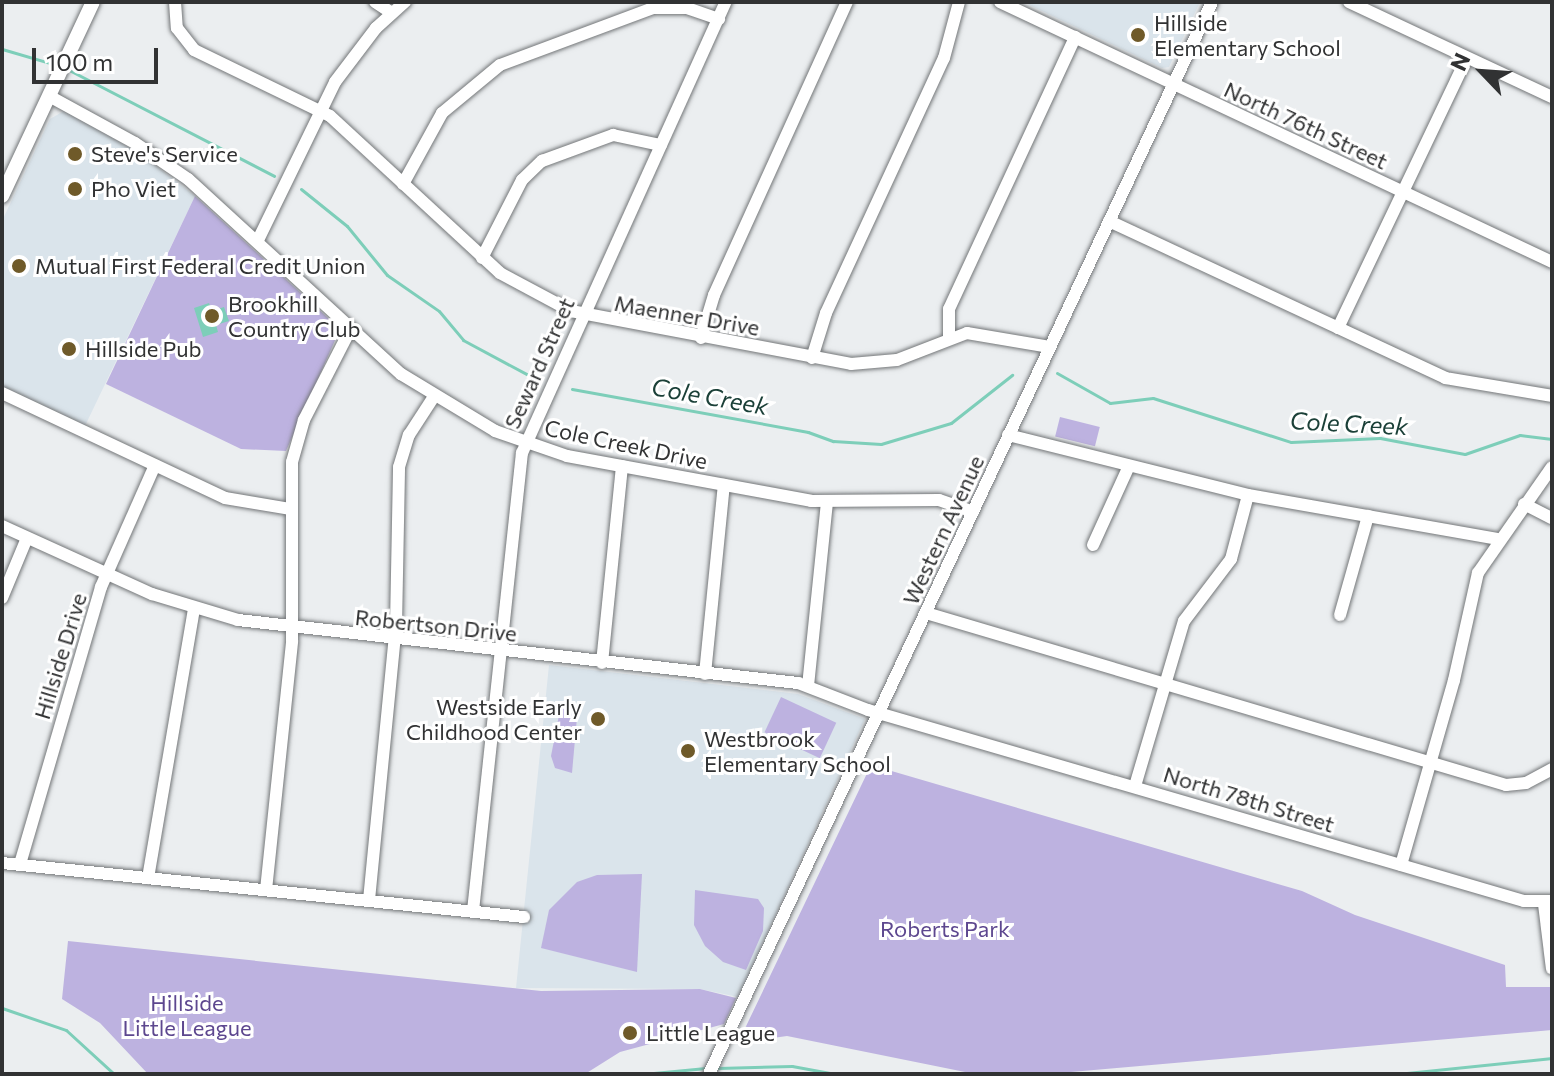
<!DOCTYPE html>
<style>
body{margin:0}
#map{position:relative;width:1554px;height:1076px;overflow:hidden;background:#ebeef0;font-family:Commissioner,sans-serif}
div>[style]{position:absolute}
.built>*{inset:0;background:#dae4eb}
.green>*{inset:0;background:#bdb2e0;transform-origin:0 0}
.water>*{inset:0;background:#7dceb9}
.stream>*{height:3px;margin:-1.5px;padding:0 1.5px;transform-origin:1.5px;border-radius:1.5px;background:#7dceb9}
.roads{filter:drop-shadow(0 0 2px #737678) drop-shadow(0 0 2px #737678)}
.minor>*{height:12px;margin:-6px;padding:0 6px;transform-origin:6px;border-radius:6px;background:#fff}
.major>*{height:14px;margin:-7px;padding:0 7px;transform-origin:7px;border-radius:7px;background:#fff}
.dots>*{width:22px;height:22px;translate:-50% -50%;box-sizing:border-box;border:4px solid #fff;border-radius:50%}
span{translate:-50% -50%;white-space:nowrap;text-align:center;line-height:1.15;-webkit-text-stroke:6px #fff;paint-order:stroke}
.poi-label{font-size:22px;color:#313233}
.left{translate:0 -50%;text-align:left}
.right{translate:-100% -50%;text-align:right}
.street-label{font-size:22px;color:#313233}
.park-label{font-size:22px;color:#5d478f}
.water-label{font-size:24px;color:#1b4038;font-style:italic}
.frame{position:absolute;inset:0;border:4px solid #313233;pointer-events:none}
.north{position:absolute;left:1442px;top:32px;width:80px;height:80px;-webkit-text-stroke:6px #fff;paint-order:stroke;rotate:295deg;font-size:22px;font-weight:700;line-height:32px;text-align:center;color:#313233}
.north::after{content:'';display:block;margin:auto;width:28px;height:36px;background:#313233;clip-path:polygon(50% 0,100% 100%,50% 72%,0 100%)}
.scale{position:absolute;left:32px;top:48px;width:126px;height:36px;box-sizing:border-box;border:4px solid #313233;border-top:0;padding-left:10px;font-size:24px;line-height:28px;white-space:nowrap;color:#313233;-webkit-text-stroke:6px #fff;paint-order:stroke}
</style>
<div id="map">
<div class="built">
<div style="clip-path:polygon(1023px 2px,1200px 2px,1169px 67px,1162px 68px)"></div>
<div style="clip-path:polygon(64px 111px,139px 153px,195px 196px,85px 426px,2px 387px,2px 221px,50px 119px)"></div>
<div style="clip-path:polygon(549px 665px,798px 694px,865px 719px,738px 997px,700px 989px,516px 988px)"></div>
</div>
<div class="green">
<div style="clip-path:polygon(195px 196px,340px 329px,286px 451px,241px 449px,106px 384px)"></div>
<div style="left:1060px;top:417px;width:41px;height:20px;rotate:14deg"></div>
<div style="left:781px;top:697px;width:61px;height:39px;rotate:25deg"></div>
<div style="clip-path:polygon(561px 705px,578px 706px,572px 773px,555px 768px,551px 756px)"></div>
<div style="clip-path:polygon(871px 765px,1302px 891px,1355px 915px,1505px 965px,1506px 987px,1552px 987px,1552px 1030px,1071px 1072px,970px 1073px,787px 1036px,738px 1043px)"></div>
<div style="clip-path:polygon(642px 874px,637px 972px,541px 948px,549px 910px,577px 882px,597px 875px)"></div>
<div style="clip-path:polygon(695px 890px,758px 899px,764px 908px,763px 931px,746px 970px,723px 962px,705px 946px,694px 925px)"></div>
<div style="clip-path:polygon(68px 941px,541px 991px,700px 989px,736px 998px,724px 1024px,620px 1052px,585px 1074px,148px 1074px,100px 1023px,62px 999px)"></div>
</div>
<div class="water">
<div style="clip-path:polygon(209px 303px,212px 311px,224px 307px,229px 321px,216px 325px,218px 332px,203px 337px,194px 308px)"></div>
</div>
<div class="stream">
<div style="left:2px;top:49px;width:60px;rotate:16.3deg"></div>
<div style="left:67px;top:69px;width:233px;rotate:27.3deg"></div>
<div style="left:301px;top:189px;width:59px;rotate:38.8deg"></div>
<div style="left:347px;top:226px;width:63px;rotate:50.8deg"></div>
<div style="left:387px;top:275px;width:63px;rotate:34.7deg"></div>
<div style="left:439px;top:311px;width:38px;rotate:50deg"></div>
<div style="left:463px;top:340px;width:76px;rotate:28.2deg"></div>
<div style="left:1057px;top:373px;width:61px;rotate:29.5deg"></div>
<div style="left:1110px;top:403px;width:43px;rotate:-6.6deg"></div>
<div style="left:1153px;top:398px;width:145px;rotate:17.7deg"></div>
<div style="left:1291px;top:442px;width:89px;rotate:-2.6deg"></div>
<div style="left:1380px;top:438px;width:86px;rotate:10.7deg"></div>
<div style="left:1465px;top:454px;width:58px;rotate:-19.1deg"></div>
<div style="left:1520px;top:435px;width:32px;rotate:7deg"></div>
<div style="left:572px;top:389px;width:240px;rotate:10.3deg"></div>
<div style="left:808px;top:432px;width:27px;rotate:20deg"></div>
<div style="left:833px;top:441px;width:48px;rotate:3.6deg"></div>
<div style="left:881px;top:444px;width:73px;rotate:-16.7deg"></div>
<div style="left:951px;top:423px;width:78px;rotate:-38.2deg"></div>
<div style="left:2px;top:1008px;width:68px;rotate:19deg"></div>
<div style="left:66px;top:1030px;width:65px;rotate:42.5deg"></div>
<div style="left:718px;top:1068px;width:74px;rotate:-1.5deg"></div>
<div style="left:792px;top:1066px;width:44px;rotate:10.5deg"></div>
<div style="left:643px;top:1074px;width:63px;rotate:-5.4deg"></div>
<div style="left:1397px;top:1074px;width:156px;rotate:-5.9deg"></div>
</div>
<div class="roads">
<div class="minor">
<div style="left:175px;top:2px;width:26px;rotate:86deg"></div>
<div style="left:177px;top:28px;width:28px;rotate:52deg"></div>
<div style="left:194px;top:50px;width:151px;rotate:25.9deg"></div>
<div style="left:330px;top:116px;width:231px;rotate:42.7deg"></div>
<div style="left:500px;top:273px;width:81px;rotate:28.2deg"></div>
<div style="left:571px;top:311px;width:285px;rotate:10.7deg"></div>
<div style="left:851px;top:364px;width:46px;rotate:-5deg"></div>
<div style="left:897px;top:360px;width:75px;rotate:-21.1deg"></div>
<div style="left:967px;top:333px;width:84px;rotate:9.6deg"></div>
<div style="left:375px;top:2px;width:20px;rotate:33deg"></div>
<div style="left:1000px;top:2px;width:610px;rotate:25.22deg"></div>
<div style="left:1349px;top:2px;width:224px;rotate:25.1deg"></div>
<div style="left:49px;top:96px;width:98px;rotate:28.7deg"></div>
<div style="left:135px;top:143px;width:64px;rotate:34.2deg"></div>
<div style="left:188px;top:179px;width:289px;rotate:42.5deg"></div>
<div style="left:401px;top:374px;width:110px;rotate:31.2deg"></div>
<div style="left:495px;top:431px;width:76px;rotate:19.1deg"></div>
<div style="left:567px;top:456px;width:248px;rotate:10.4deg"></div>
<div style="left:811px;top:501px;width:128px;rotate:-0.4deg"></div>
<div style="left:939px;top:500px;width:36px;rotate:19deg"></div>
<div style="left:403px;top:184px;width:81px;rotate:-61.2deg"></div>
<div style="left:442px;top:113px;width:75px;rotate:-39.6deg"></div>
<div style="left:500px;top:65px;width:163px;rotate:-20.4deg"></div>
<div style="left:653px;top:8px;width:34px"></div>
<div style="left:687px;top:8px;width:34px;rotate:19deg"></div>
<div style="left:1109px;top:221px;width:371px;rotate:25deg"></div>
<div style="left:1445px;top:378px;width:109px;rotate:9.5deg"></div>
<div style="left:258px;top:240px;width:176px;rotate:-64deg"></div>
<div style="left:335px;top:82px;width:68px;rotate:-52.8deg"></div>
<div style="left:376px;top:28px;width:39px;rotate:-42deg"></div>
<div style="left:482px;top:258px;width:88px;rotate:-62.9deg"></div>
<div style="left:522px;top:180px;width:28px;rotate:-44deg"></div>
<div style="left:542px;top:161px;width:76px;rotate:-20.1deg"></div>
<div style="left:613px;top:135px;width:49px;rotate:11.8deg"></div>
<div style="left:1338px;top:328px;width:299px;rotate:-64.5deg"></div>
<div style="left:701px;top:338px;width:45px;rotate:-73.2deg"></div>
<div style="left:714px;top:295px;width:322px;rotate:-65.6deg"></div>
<div style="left:949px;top:339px;width:30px;rotate:-90deg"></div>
<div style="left:949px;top:309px;width:300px;rotate:-65.1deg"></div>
<div style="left:812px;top:358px;width:47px;rotate:-72.7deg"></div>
<div style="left:826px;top:313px;width:281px;rotate:-65.2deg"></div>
<div style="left:944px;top:58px;width:58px;rotate:-75deg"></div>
<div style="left:2px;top:393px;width:246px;rotate:25.2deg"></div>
<div style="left:225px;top:498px;width:67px;rotate:9.5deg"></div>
<div style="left:1008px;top:435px;width:247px;rotate:14deg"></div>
<div style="left:1248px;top:495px;width:253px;rotate:10deg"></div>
<div style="left:1524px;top:504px;width:31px;rotate:27deg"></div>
<div style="left:2px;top:526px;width:165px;rotate:24.4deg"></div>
<div style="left:152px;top:594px;width:90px;rotate:16.8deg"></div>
<div style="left:238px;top:620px;width:564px;rotate:6.42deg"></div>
<div style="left:798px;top:683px;width:75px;rotate:21.1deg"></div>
<div style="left:868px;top:710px;width:683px;rotate:16.23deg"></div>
<div style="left:1524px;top:901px;width:28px"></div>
<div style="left:1093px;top:545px;width:87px;rotate:-65.5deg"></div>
<div style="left:2px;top:598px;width:65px;rotate:-67.4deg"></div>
<div style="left:926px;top:613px;width:605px;rotate:16.52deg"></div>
<div style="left:1506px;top:785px;width:20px;rotate:-6deg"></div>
<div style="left:1526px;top:783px;width:30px;rotate:-28deg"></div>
<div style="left:1340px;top:615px;width:103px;rotate:-74.2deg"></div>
<div style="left:602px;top:663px;width:198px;rotate:-84.2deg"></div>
<div style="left:705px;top:674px;width:190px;rotate:-84.3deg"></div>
<div style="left:808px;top:686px;width:184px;rotate:-84.1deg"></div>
<div style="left:1135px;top:786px;width:172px;rotate:-73.5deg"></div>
<div style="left:1184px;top:621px;width:78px;rotate:-52.8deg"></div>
<div style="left:1231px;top:559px;width:66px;rotate:-75.1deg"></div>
<div style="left:2px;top:863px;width:525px;rotate:5.91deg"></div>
<div style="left:20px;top:864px;width:289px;rotate:-73.7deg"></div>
<div style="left:101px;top:587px;width:133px;rotate:-66.1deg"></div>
<div style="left:1401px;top:865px;width:192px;rotate:-74deg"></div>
<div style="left:1454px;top:680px;width:110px;rotate:-77.4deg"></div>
<div style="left:1478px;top:573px;width:129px;rotate:-55.1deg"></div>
<div style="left:148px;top:878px;width:273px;rotate:-80.3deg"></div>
<div style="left:266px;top:890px;width:250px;rotate:-84deg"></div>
<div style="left:292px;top:641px;width:179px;rotate:-90deg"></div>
<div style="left:292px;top:462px;width:44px;rotate:-74.1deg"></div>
<div style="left:304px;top:420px;width:103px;rotate:-62.9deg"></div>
<div style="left:369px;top:900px;width:275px;rotate:-84.4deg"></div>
<div style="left:396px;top:626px;width:159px;rotate:-88.9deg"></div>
<div style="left:399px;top:467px;width:34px;rotate:-73deg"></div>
<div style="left:409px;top:435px;width:44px;rotate:-57deg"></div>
<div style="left:1544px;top:904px;width:65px;rotate:83deg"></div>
<div style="left:473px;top:911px;width:461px;rotate:-83.9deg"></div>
<div style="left:522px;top:453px;width:495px;rotate:-65.7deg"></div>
<div style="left:709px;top:1074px;width:1184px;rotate:-64.86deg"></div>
</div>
<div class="major">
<div style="left:2px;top:196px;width:214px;rotate:-64.9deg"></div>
</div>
</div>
<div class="dots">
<div style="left:1138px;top:35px;background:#6f5a29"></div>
<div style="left:75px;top:154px;background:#6f5a29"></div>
<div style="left:75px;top:189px;background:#6f5a29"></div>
<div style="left:19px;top:266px;background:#6f5a29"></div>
<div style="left:212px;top:316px;background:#6f5a29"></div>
<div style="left:69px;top:349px;background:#6f5a29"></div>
<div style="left:598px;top:719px;background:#6f5a29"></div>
<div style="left:688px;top:751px;background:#6f5a29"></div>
<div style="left:630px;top:1033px;background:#6f5a29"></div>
</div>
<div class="poi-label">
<span class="left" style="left:1154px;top:35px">Hillside<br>Elementary School</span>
<span class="left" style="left:91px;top:154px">Steve's Service</span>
<span class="left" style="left:91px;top:189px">Pho Viet</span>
<span class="left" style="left:35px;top:266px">Mutual First Federal Credit Union</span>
<span class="left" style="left:228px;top:316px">Brookhill<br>Country Club</span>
<span class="left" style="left:85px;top:349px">Hillside Pub</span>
<span class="right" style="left:582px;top:719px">Westside Early<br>Childhood Center</span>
<span class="left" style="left:704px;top:751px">Westbrook<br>Elementary School</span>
<span class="left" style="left:646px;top:1033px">Little League</span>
</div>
<div class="street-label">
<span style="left:1306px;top:125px;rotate:25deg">North 76th Street</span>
<span style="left:687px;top:315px;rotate:10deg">Maenner Drive</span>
<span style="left:539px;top:363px;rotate:-66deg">Seward Street</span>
<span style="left:626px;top:444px;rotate:12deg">Cole Creek Drive</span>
<span style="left:943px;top:530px;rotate:-65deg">Western Avenue</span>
<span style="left:436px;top:625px;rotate:6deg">Robertson Drive</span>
<span style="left:60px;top:656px;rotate:-73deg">Hillside Drive</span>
<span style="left:1249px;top:799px;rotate:17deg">North 78th Street</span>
</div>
<div class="park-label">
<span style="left:945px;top:929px">Roberts Park</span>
<span style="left:187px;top:1015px">Hillside<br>Little League</span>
</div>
<div class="water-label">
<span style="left:710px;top:396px;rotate:10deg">Cole Creek</span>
<span style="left:1349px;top:423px;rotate:3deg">Cole Creek</span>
</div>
<div class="frame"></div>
<div class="north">N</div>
<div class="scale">100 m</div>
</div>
